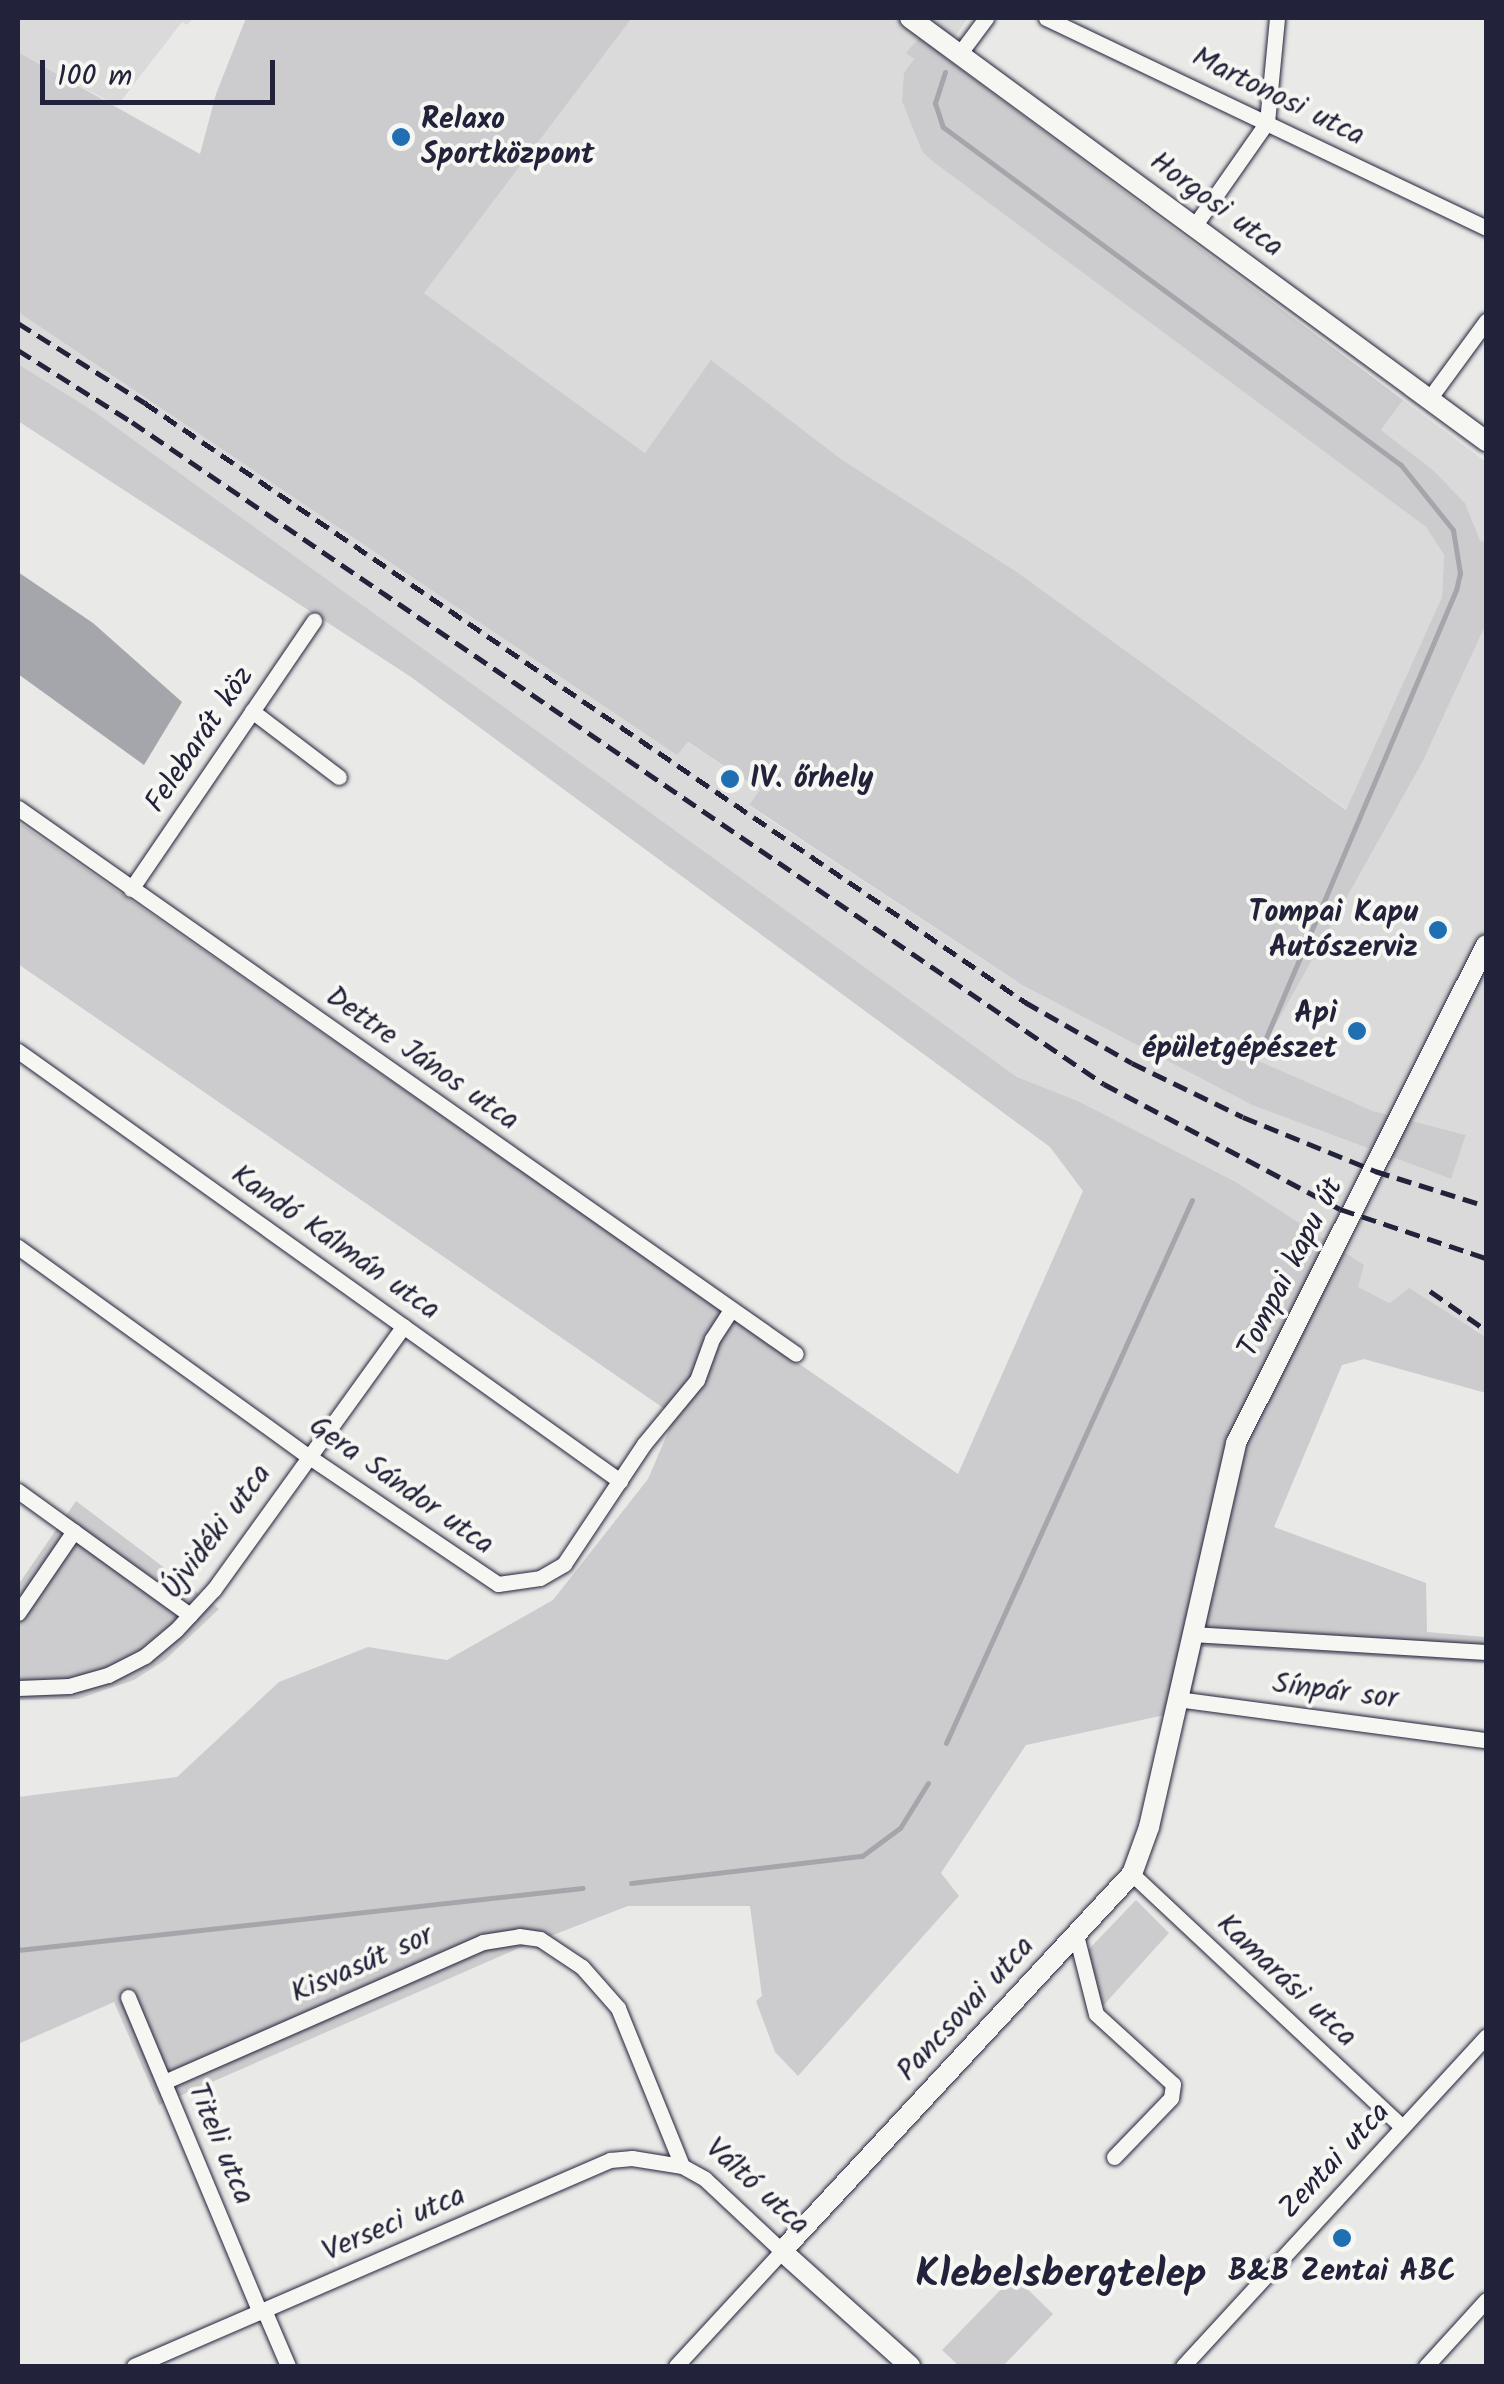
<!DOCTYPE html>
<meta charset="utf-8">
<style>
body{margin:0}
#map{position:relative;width:1504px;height:2384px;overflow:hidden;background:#e9e9e7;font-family:Kalam,sans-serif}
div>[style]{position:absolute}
.built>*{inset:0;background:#dadada}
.green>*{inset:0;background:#ccccce}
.water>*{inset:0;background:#a5a5ac}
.stream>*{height:5px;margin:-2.5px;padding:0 2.5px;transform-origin:2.5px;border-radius:2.5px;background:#a5a5ac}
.roads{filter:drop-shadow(0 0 2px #22223b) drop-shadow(0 0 2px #22223b)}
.minor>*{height:15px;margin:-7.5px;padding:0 7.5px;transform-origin:7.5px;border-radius:7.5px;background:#f6f6f2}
.tertiary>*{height:20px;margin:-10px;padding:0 10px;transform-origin:10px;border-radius:10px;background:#f6f6f2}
.rail>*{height:5px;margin-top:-2.5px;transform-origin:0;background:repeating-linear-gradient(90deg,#22223b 0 15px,transparent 0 23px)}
.dots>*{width:28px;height:28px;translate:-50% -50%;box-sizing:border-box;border:5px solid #f6f6f2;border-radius:50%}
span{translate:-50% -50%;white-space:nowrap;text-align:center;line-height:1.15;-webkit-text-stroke:8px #f6f6f2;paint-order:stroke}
.street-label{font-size:30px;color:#22223b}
.poi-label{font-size:30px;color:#22223b;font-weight:700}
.left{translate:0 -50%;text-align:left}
.right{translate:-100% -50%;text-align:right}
.district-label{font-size:40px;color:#22223b;font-weight:700}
.frame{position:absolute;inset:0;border:20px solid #22223b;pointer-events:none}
.scale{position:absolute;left:40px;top:60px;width:235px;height:45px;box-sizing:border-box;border:5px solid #22223b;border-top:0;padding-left:12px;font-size:30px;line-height:35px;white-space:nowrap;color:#22223b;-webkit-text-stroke:8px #f6f6f2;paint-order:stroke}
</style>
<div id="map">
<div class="built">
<div style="clip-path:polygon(18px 18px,193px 18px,187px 25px,182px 22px,117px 106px,18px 52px)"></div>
<div style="clip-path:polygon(632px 18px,968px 18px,942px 55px,919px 39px,907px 54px,914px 58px,907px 73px,922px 151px,1426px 527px,1444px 555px,1442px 597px,1347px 810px,1017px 572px,841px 459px,712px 361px,645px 453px,424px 293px)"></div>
<div style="clip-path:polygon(18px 312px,677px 754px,687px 742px,761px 791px,749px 806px,1022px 985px,1252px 1105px,1451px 1179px,1466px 1135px,1373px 1111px,1255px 1061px,1423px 761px,1486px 624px,1486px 1337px,1476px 1329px,1391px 1303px,1357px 1287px,1363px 1265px,1236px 1182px,1078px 1101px,1017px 1077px,95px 412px,18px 364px)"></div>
<div style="clip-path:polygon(1403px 400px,1486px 462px,1486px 543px,1480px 540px,1465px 503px,1433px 470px,1381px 430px)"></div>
</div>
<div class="green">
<div style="clip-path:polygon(246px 18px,632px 18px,424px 293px,645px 453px,711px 360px,841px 459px,1017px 572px,1346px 810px,1442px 597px,1444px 555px,1426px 527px,931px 160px,922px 151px,902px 101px,904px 73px,914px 59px,906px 53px,919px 38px,1403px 400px,1381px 430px,1433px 470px,1465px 503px,1480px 540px,1486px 543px,1486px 624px,1423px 761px,1256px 1060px,1373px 1111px,1466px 1135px,1451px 1179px,1252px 1105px,1022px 985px,749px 805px,760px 790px,688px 742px,677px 755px,18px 312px,18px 52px,200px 154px,216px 94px)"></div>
<div style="clip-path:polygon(18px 364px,95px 412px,1017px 1077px,1078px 1101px,1236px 1182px,1364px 1265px,1358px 1287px,1390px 1303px,1409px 1288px,1486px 1337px,1486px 1393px,1364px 1359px,1342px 1365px,1274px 1527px,1426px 1583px,1427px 1632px,1486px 1637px,1486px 1663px,1202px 1647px,1188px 1710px,1026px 1745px,941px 1873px,959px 1896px,798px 2076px,775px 2052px,756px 2001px,762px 1996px,750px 1906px,628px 1906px,517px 1949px,159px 2105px,114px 2002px,18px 2044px,18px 1797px,177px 1777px,279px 1682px,368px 1647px,447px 1660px,553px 1600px,648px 1479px,675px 1416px,18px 964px,18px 822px,958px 1474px,1083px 1191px,1050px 1147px,411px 677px,18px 421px)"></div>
<div style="clip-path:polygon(76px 1501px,219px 1609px,165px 1660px,134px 1680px,78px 1699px,18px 1700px,18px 1585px)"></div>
<div style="clip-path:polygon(1136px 1900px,1169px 1933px,1101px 2008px,1087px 1951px)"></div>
<div style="clip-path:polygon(1014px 2276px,1053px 2314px,1003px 2366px,959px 2366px,942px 2350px)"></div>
</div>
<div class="water">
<div style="clip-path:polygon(18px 572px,93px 623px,182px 702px,144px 765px,18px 674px)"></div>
</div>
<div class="stream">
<div style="left:945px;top:72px;width:33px;rotate:108deg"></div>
<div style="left:935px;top:103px;width:25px;rotate:72deg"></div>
<div style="left:943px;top:127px;width:569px;rotate:36.43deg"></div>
<div style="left:1401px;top:465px;width:83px;rotate:51.3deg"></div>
<div style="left:1453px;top:530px;width:44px;rotate:80.8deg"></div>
<div style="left:1460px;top:573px;width:17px;rotate:103deg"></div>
<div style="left:1456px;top:590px;width:496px;rotate:113deg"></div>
<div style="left:946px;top:1743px;width:596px;rotate:-65.63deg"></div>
<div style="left:631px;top:1883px;width:233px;rotate:-6.7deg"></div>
<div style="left:862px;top:1856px;width:47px;rotate:-36.4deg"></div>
<div style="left:900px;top:1828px;width:53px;rotate:-58.1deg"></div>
<div style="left:18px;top:1950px;width:568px;rotate:-6.26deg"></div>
</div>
<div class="roads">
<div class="minor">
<div style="left:1046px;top:18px;width:488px;rotate:25.5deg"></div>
<div style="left:960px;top:53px;width:44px;rotate:-53.4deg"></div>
<div style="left:1195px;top:225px;width:126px;rotate:-55deg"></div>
<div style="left:1267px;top:122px;width:104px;rotate:-84.5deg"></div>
<div style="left:1429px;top:399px;width:97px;rotate:-53.8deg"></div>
<div style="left:252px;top:711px;width:109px;rotate:37.2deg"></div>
<div style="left:18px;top:808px;width:950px;rotate:35.06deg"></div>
<div style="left:131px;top:889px;width:325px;rotate:-55.7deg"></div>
<div style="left:18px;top:1051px;width:740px;rotate:35.54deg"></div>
<div style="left:18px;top:1247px;width:357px;rotate:35.8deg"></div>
<div style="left:308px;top:1456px;width:229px;rotate:34deg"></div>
<div style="left:498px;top:1584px;width:42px;rotate:-8.1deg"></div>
<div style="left:540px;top:1578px;width:28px;rotate:-30deg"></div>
<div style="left:564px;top:1564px;width:144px;rotate:-56.3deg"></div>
<div style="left:644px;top:1444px;width:83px;rotate:-50.4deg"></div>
<div style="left:697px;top:1380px;width:44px;rotate:-69.9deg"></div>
<div style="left:712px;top:1339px;width:35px;rotate:-57deg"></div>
<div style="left:18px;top:1491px;width:212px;rotate:35.8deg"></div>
<div style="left:18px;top:1613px;width:99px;rotate:-55.7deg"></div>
<div style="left:1191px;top:1634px;width:296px;rotate:3.5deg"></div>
<div style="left:18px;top:1688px;width:51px;rotate:-2.2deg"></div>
<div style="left:69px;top:1686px;width:41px;rotate:-15.8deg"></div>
<div style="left:108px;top:1675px;width:42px;rotate:-27.2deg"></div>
<div style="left:145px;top:1656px;width:40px;rotate:-40deg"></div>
<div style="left:176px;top:1630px;width:56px;rotate:-47.2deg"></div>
<div style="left:214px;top:1589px;width:324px;rotate:-54.2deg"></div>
<div style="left:1177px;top:1699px;width:312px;rotate:7.6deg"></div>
<div style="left:1132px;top:1874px;width:370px;rotate:43.1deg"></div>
<div style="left:1076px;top:1935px;width:81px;rotate:75.8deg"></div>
<div style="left:1096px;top:2014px;width:104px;rotate:42.3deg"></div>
<div style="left:1173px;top:2084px;width:14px;rotate:98deg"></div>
<div style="left:1171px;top:2098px;width:82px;rotate:134deg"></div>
<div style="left:128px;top:1997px;width:342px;rotate:67.3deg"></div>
<div style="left:164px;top:2082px;width:348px;rotate:-23.7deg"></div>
<div style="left:483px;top:1942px;width:36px;rotate:-9deg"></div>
<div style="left:519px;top:1936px;width:21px;rotate:8deg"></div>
<div style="left:540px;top:1939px;width:50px;rotate:33.7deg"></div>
<div style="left:582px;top:1967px;width:55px;rotate:48.7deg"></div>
<div style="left:618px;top:2008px;width:170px;rotate:67.9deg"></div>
<div style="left:264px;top:2310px;width:61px;rotate:66.8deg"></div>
<div style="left:134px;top:2366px;width:519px;rotate:-23.4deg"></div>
<div style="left:610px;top:2160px;width:22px;rotate:-5deg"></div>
<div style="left:632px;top:2158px;width:51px;rotate:9.1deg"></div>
<div style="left:682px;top:2166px;width:26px;rotate:29deg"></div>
<div style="left:705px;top:2179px;width:105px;rotate:43.1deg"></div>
<div style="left:782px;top:2251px;width:156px;rotate:132.7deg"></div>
<div style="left:1183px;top:2366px;width:448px;rotate:-47.4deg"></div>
<div style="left:1426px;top:2366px;width:89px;rotate:-47.7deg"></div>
</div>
<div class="tertiary">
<div style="left:910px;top:18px;width:715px;rotate:36.29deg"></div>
<div style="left:910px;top:2366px;width:172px;rotate:-138.1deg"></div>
<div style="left:782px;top:2251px;width:514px;rotate:-47.13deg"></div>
<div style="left:1132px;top:1874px;width:50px;rotate:-70.1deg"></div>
<div style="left:1149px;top:1827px;width:394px;rotate:-77.2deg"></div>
<div style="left:1236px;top:1443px;width:557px;rotate:-63.34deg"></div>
</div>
</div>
<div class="rail">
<div style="left:18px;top:323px;width:150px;rotate:32.2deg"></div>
<div style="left:145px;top:403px;width:1065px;rotate:34.24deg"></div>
<div style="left:1025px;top:1002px;width:123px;rotate:29.7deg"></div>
<div style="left:1132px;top:1063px;width:123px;rotate:25.9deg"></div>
<div style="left:1243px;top:1117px;width:143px;rotate:22.2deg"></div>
<div style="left:1375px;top:1171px;width:116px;rotate:17.5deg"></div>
<div style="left:18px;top:350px;width:135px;rotate:32.3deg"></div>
<div style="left:132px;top:422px;width:1176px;rotate:34.26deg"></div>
<div style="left:1104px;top:1084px;width:267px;rotate:27.9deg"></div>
<div style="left:1340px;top:1209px;width:154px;rotate:18.6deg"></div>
<div style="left:1430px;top:1291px;width:68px;rotate:34.9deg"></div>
</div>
<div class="dots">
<div style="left:401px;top:137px;background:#1f6fb2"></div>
<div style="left:730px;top:779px;background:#1f6fb2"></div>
<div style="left:1438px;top:930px;background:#1f6fb2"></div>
<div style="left:1357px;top:1031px;background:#1f6fb2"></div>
<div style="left:1342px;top:2238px;background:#1f6fb2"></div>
</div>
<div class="street-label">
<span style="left:1278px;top:97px;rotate:26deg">Martonosi utca</span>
<span style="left:1216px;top:205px;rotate:36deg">Horgosi utca</span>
<span style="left:200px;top:740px;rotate:-56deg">Felebarát köz</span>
<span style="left:422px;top:1059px;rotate:35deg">Dettre János utca</span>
<span style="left:335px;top:1243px;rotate:35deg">Kandó Kálmán utca</span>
<span style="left:1291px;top:1268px;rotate:-63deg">Tompai kapu út</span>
<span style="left:401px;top:1486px;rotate:35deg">Gera Sándor utca</span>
<span style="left:217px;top:1532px;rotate:-53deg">Újvidéki utca</span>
<span style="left:1335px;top:1692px;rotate:7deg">Sínpár sor</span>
<span style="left:362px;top:1965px;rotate:-24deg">Kisvasút sor</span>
<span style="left:1286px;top:1981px;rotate:43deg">Kamarási utca</span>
<span style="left:966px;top:2009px;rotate:-47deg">Pancsovai utca</span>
<span style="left:220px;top:2144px;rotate:67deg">Titeli utca</span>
<span style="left:1335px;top:2161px;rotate:-47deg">Zentai utca</span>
<span style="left:757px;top:2187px;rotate:42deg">Váltó utca</span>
<span style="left:394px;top:2224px;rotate:-23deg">Verseci utca</span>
</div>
<div class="poi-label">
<span class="left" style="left:421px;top:137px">Relaxo<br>Sportközpont</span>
<span class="left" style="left:750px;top:779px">IV. őrhely</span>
<span class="right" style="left:1418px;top:930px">Tompai Kapu<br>Autószerviz</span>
<span class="right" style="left:1337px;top:1031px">Api<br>épületgépészet</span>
<span style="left:1342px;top:2272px">B&amp;B Zentai ABC</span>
</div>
<div class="district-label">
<span style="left:1061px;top:2275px">Klebelsbergtelep</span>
</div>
<div class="frame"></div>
<div class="scale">100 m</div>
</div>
